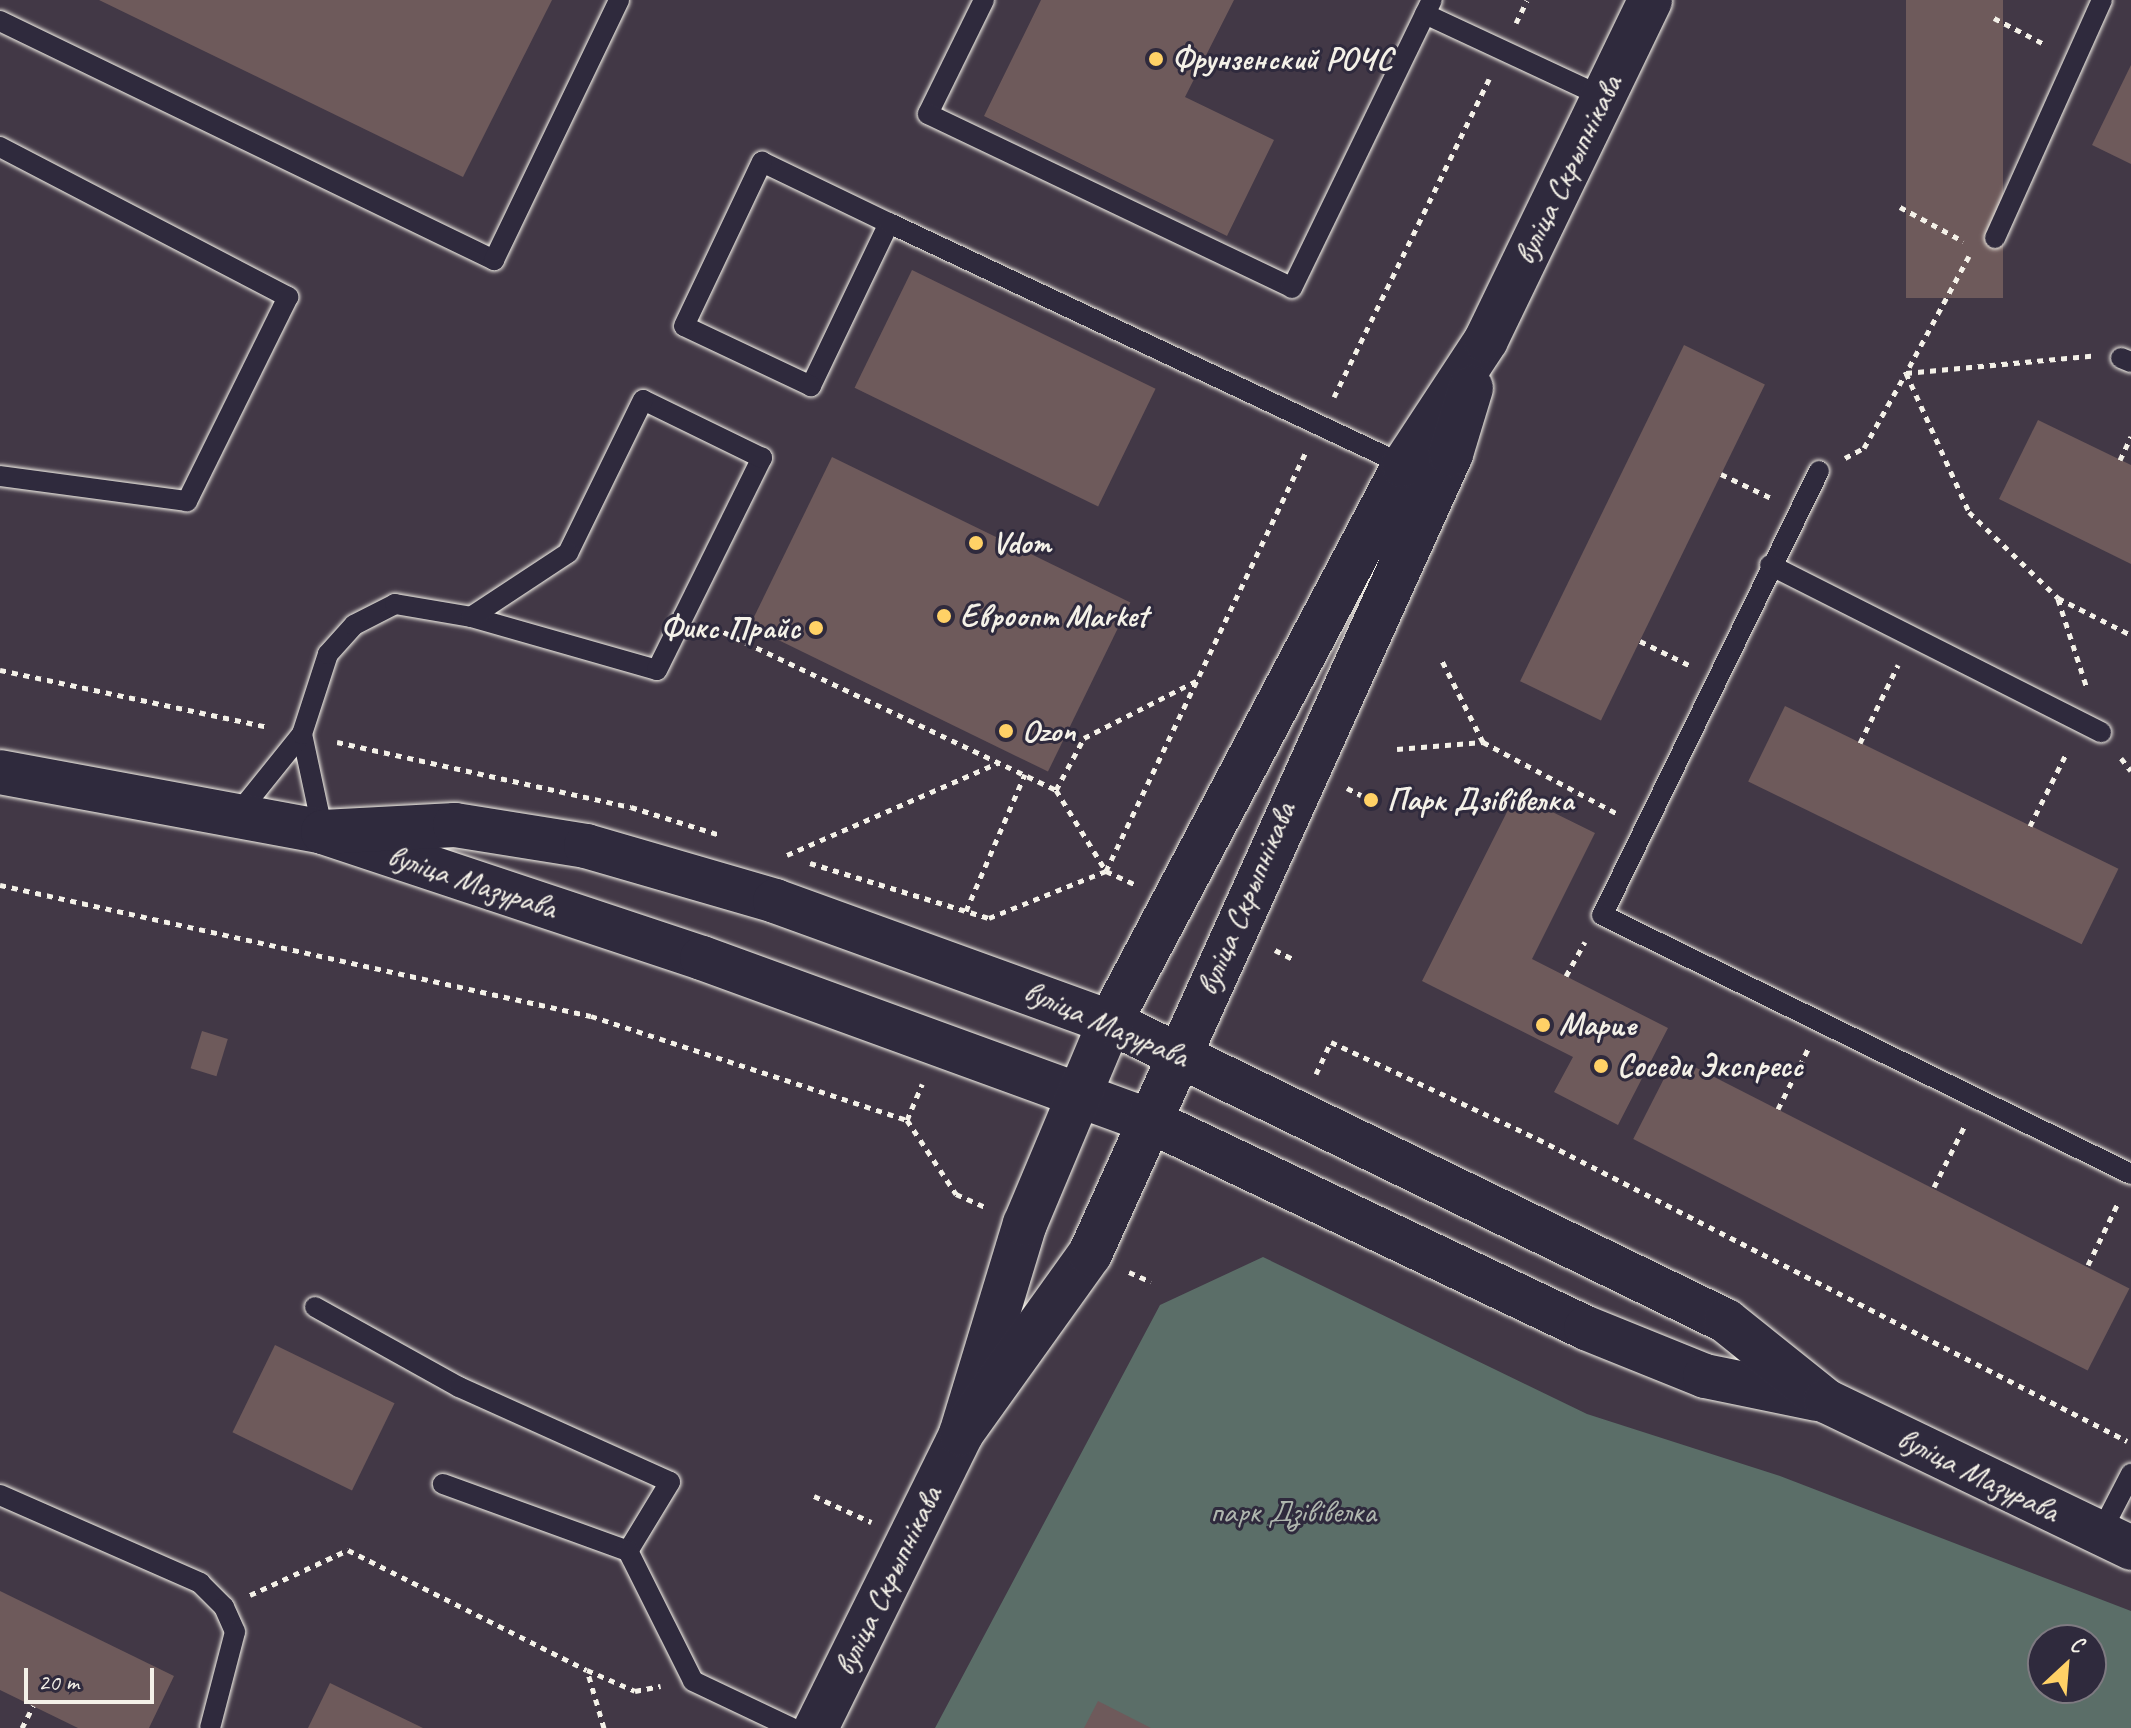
<!DOCTYPE html>
<meta charset="utf-8">
<style>
body{margin:0}
#map{position:relative;width:2131px;height:1728px;overflow:hidden;background:#423846;font-family:Caveat,sans-serif}
div>[style]{position:absolute}
.green>*{inset:0;background:#5b6e68}
.building>*{inset:0;background:#6e5a5b;transform-origin:0 0}
.path>*{height:5px;margin-top:-2.5px;transform-origin:0;background:repeating-linear-gradient(90deg,#f4f1e8 0 6px,transparent 0 12px)}
.roads{filter:drop-shadow(0 0 2px #f4f1e8) drop-shadow(0 0 2px #f4f1e8)}
.lane>*{height:20px;margin:-10px;padding:0 10px;transform-origin:10px;border-radius:10px;background:#2f2a3d}
.secondary>*{height:44px;margin:-22px;padding:0 22px;transform-origin:22px;border-radius:22px;background:#2f2a3d}
.dots>*{width:22px;height:22px;translate:-50% -50%;box-sizing:border-box;border:4px solid #2f2a3d;border-radius:50%}
span{translate:-50% -50%;white-space:nowrap;text-align:center;line-height:1.15;-webkit-text-stroke:6px #2f2a3d;paint-order:stroke}
.poi-label{font-size:32px;color:#f4f1e8;font-weight:700}
.left{translate:0 -50%;text-align:left}
.right{translate:-100% -50%;text-align:right}
.street-label{font-size:32px;color:#f4f1e8}
.park-label{font-size:32px;color:#afb6ae}
.north{position:absolute;left:2027px;top:1624px;width:80px;height:80px;box-sizing:border-box;background:#2f2a3d;border:2px solid #7e7a81;border-radius:50%;rotate:26deg;font-size:22px;font-weight:700;line-height:32px;text-align:center;color:#f4f1e8}
.north::after{content:'';display:block;margin:auto;width:28px;height:36px;background:#ffd166;clip-path:polygon(50% 0,100% 100%,50% 72%,0 100%)}
.scale{position:absolute;left:24px;top:1668px;width:130px;height:36px;box-sizing:border-box;border:4px solid #f4f1e8;border-top:0;padding-left:10px;font-size:24px;line-height:28px;white-space:nowrap;color:#f4f1e8;-webkit-text-stroke:6px #2f2a3d;paint-order:stroke}
</style>
<div id="map">
<div class="green">
<div style="clip-path:polygon(evenodd,1263px 1257px,1587px 1414px,1780px 1476px,2131px 1611px,2131px 1728px,935px 1728px,1160px 1305px,1263px 1257px,2043px 1640px,2091px 1640px,2091px 1688px,2043px 1688px,2043px 1640px)"></div>
</div>
<div class="building">
<div style="clip-path:polygon(99px 0,552px 0,463px 177px)"></div>
<div style="clip-path:polygon(1041px 0,1234px 0,1185px 97px,1274px 140px,1227px 236px,984px 116px)"></div>
<div style="left:1906px;top:0;width:97px;height:298px"></div>
<div style="clip-path:polygon(2131px 65px,2131px 164px,2092px 145px)"></div>
<div style="left:912px;top:270px;width:271px;height:131px;rotate:26deg"></div>
<div style="left:1684px;top:345px;width:90px;height:374px;rotate:26deg"></div>
<div style="clip-path:polygon(2038px 420px,2131px 465px,2131px 564px,1999px 499px)"></div>
<div style="left:832px;top:457px;width:332px;height:188px;rotate:26deg"></div>
<div style="left:1785px;top:706px;width:371px;height:84px;rotate:26deg"></div>
<div style="clip-path:polygon(1516px 794px,1595px 833px,1532px 959px,1668px 1028px,1618px 1125px,1554px 1092px,1573px 1057px,1422px 981px)"></div>
<div style="left:202px;top:1031px;width:27px;height:39px;rotate:17deg"></div>
<div style="left:1675px;top:1057px;width:510px;height:92px;rotate:27deg"></div>
<div style="left:275px;top:1345px;width:133px;height:97px;rotate:26deg"></div>
<div style="clip-path:polygon(0 1591px,174px 1676px,149px 1728px,78px 1728px,0 1690px)"></div>
<div style="clip-path:polygon(330px 1683px,423px 1728px,308px 1728px)"></div>
<div style="clip-path:polygon(1098px 1701px,1151px 1728px,1084px 1728px)"></div>
</div>
<div class="path">
<div style="left:1994px;top:18px;width:59px;rotate:27.4deg"></div>
<div style="left:1516px;top:23px;width:25px;rotate:-64deg"></div>
<div style="left:1900px;top:207px;width:72px;rotate:28.4deg"></div>
<div style="left:1969px;top:256px;width:133px;rotate:118.3deg"></div>
<div style="left:1906px;top:373px;width:153px;rotate:65.6deg"></div>
<div style="left:1969px;top:512px;width:124px;rotate:44deg"></div>
<div style="left:2058px;top:598px;width:82px;rotate:26.9deg"></div>
<div style="left:1334px;top:397px;width:354px;rotate:-64deg"></div>
<div style="left:1845px;top:458px;width:21px;rotate:-28deg"></div>
<div style="left:1864px;top:448px;width:86px;rotate:-60.8deg"></div>
<div style="left:1906px;top:373px;width:186px;rotate:-5.3deg"></div>
<div style="left:2120px;top:460px;width:26px;rotate:-65deg"></div>
<div style="left:1721px;top:474px;width:55px;rotate:25.6deg"></div>
<div style="left:2058px;top:599px;width:94px;rotate:72deg"></div>
<div style="left:713px;top:627px;width:380px;rotate:25.4deg"></div>
<div style="left:1056px;top:790px;width:95px;rotate:58.3deg"></div>
<div style="left:1106px;top:871px;width:31px;rotate:25deg"></div>
<div style="left:1640px;top:641px;width:55px;rotate:26.1deg"></div>
<div style="left:0;top:670px;width:275px;rotate:12deg"></div>
<div style="left:337px;top:742px;width:301px;rotate:12.5deg"></div>
<div style="left:631px;top:807px;width:93px;rotate:17.5deg"></div>
<div style="left:1483px;top:742px;width:151px;rotate:28.1deg"></div>
<div style="left:1860px;top:743px;width:87px;rotate:-64deg"></div>
<div style="left:1397px;top:749px;width:86px;rotate:-4.7deg"></div>
<div style="left:1483px;top:742px;width:93px;rotate:-116.8deg"></div>
<div style="left:2121px;top:758px;width:16px;rotate:52deg"></div>
<div style="left:1347px;top:788px;width:27px;rotate:27deg"></div>
<div style="left:1056px;top:790px;width:59px;rotate:-61.7deg"></div>
<div style="left:1084px;top:738px;width:128px;rotate:-27deg"></div>
<div style="left:2030px;top:826px;width:83px;rotate:-63.4deg"></div>
<div style="left:787px;top:855px;width:230px;rotate:-23.6deg"></div>
<div style="left:810px;top:863px;width:187px;rotate:17.1deg"></div>
<div style="left:989px;top:918px;width:126px;rotate:-21.9deg"></div>
<div style="left:1106px;top:871px;width:464px;rotate:-64.5deg"></div>
<div style="left:0;top:885px;width:605px;rotate:12.5deg"></div>
<div style="left:591px;top:1016px;width:333px;rotate:18.2deg"></div>
<div style="left:907px;top:1120px;width:89px;rotate:56.5deg"></div>
<div style="left:956px;top:1194px;width:32px;rotate:24deg"></div>
<div style="left:966px;top:911px;width:149px;rotate:-66.7deg"></div>
<div style="left:1275px;top:950px;width:20px;rotate:27deg"></div>
<div style="left:1566px;top:976px;width:39px;rotate:-61deg"></div>
<div style="left:1316px;top:1074px;width:35px;rotate:-65deg"></div>
<div style="left:1331px;top:1042px;width:229px;rotate:25.1deg"></div>
<div style="left:1538px;top:1139px;width:662px;rotate:27.15deg"></div>
<div style="left:1778px;top:1109px;width:67px;rotate:-63.4deg"></div>
<div style="left:907px;top:1120px;width:39px;rotate:-67deg"></div>
<div style="left:1934px;top:1187px;width:67px;rotate:-63.4deg"></div>
<div style="left:2088px;top:1265px;width:71px;rotate:-64.2deg"></div>
<div style="left:1129px;top:1272px;width:24px;rotate:24deg"></div>
<div style="left:814px;top:1496px;width:63px;rotate:24.5deg"></div>
<div style="left:250px;top:1595px;width:108px;rotate:-24.7deg"></div>
<div style="left:348px;top:1550px;width:267px;rotate:26.7deg"></div>
<div style="left:22px;top:1728px;width:25px;rotate:-63deg"></div>
<div style="left:604px;top:1728px;width:60px;rotate:-106.3deg"></div>
<div style="left:587px;top:1670px;width:52px;rotate:23.6deg"></div>
<div style="left:635px;top:1691px;width:26px;rotate:-11deg"></div>
</div>
<div class="roads">
<div class="lane">
<div style="left:984px;top:0;width:127px;rotate:116.2deg"></div>
<div style="left:928px;top:114px;width:403px;rotate:25.5deg"></div>
<div style="left:1292px;top:288px;width:320px;rotate:-64.1deg"></div>
<div style="left:1425px;top:14px;width:196px;rotate:25deg"></div>
<div style="left:0;top:21px;width:549px;rotate:25.82deg"></div>
<div style="left:494px;top:260px;width:288px;rotate:-64.3deg"></div>
<div style="left:0;top:147px;width:325px;rotate:27.5deg"></div>
<div style="left:288px;top:297px;width:228px;rotate:116.3deg"></div>
<div style="left:187px;top:501px;width:189px;rotate:-172.4deg"></div>
<div style="left:762px;top:162px;width:141px;rotate:25.7deg"></div>
<div style="left:889px;top:223px;width:181px;rotate:115.6deg"></div>
<div style="left:811px;top:386px;width:140px;rotate:-154.7deg"></div>
<div style="left:684px;top:326px;width:182px;rotate:-64.6deg"></div>
<div style="left:889px;top:223px;width:569px;rotate:25.17deg"></div>
<div style="left:1995px;top:238px;width:261px;rotate:-65.8deg"></div>
<div style="left:2121px;top:358px;width:11px;rotate:22deg"></div>
<div style="left:1819px;top:471px;width:494px;rotate:116deg"></div>
<div style="left:1602px;top:915px;width:589px;rotate:26.09deg"></div>
<div style="left:1770px;top:565px;width:371px;rotate:26.8deg"></div>
<div style="left:302px;top:734px;width:100px;rotate:77.9deg"></div>
<div style="left:236px;top:816px;width:105px;rotate:-51.2deg"></div>
<div style="left:302px;top:734px;width:84px;rotate:-72deg"></div>
<div style="left:328px;top:654px;width:39px;rotate:-48deg"></div>
<div style="left:354px;top:625px;width:46px;rotate:-27.1deg"></div>
<div style="left:395px;top:604px;width:77px;rotate:9.7deg"></div>
<div style="left:471px;top:617px;width:193px;rotate:15.9deg"></div>
<div style="left:657px;top:670px;width:237px;rotate:-63.7deg"></div>
<div style="left:762px;top:458px;width:132px;rotate:-154deg"></div>
<div style="left:643px;top:400px;width:170px;rotate:116.1deg"></div>
<div style="left:568px;top:553px;width:116px;rotate:146.6deg"></div>
<div style="left:315px;top:1307px;width:165px;rotate:29.1deg"></div>
<div style="left:459px;top:1387px;width:231px;rotate:24.2deg"></div>
<div style="left:670px;top:1482px;width:81px;rotate:121.3deg"></div>
<div style="left:628px;top:1551px;width:197px;rotate:-160.1deg"></div>
<div style="left:0;top:1495px;width:219px;rotate:23.7deg"></div>
<div style="left:200px;top:1583px;width:34px;rotate:45deg"></div>
<div style="left:224px;top:1607px;width:27px;rotate:66deg"></div>
<div style="left:235px;top:1632px;width:99px;rotate:104.6deg"></div>
<div style="left:2100px;top:1534px;width:68px;rotate:-62.7deg"></div>
<div style="left:628px;top:1551px;width:145px;rotate:63.4deg"></div>
<div style="left:693px;top:1681px;width:110px;rotate:25.4deg"></div>
</div>
<div class="secondary">
<div style="left:0;top:772px;width:329px;rotate:10.5deg"></div>
<div style="left:323px;top:832px;width:399px;rotate:18.4deg"></div>
<div style="left:702px;top:958px;width:475px;rotate:20deg"></div>
<div style="left:1148px;top:1120px;width:485px;rotate:25.4deg"></div>
<div style="left:1586px;top:1328px;width:128px;rotate:22deg"></div>
<div style="left:1705px;top:1376px;width:114px;rotate:11.6deg"></div>
<div style="left:323px;top:832px;width:132px;rotate:-3deg"></div>
<div style="left:455px;top:825px;width:133px;rotate:9.1deg"></div>
<div style="left:586px;top:846px;width:197px;rotate:16.2deg"></div>
<div style="left:775px;top:901px;width:356px;rotate:19.9deg"></div>
<div style="left:1110px;top:1022px;width:685px;rotate:25.89deg"></div>
<div style="left:1726px;top:1321px;width:128px;rotate:38.7deg"></div>
<div style="left:1826px;top:1401px;width:339px;rotate:25.7deg"></div>
<div style="left:961px;top:1434px;width:220px;rotate:-73.1deg"></div>
<div style="left:1025px;top:1224px;width:219px;rotate:-67.2deg"></div>
<div style="left:1110px;top:1022px;width:630px;rotate:-62.17deg"></div>
<div style="left:1404px;top:465px;width:149px;rotate:-56.7deg"></div>
<div style="left:1486px;top:340px;width:377px;rotate:-64.2deg"></div>
<div style="left:816px;top:1728px;width:328px;rotate:-63.7deg"></div>
<div style="left:961px;top:1434px;width:221px;rotate:-54.4deg"></div>
<div style="left:1090px;top:1254px;width:878px;rotate:-65.71deg"></div>
<div style="left:1451px;top:454px;width:69px;rotate:-73.1deg"></div>
</div>
</div>
<div class="dots">
<div style="left:1156px;top:59px;background:#ffd166"></div>
<div style="left:976px;top:543px;background:#ffd166"></div>
<div style="left:944px;top:616px;background:#ffd166"></div>
<div style="left:816px;top:628px;background:#ffd166"></div>
<div style="left:1006px;top:731px;background:#ffd166"></div>
<div style="left:1371px;top:800px;background:#ffd166"></div>
<div style="left:1543px;top:1025px;background:#ffd166"></div>
<div style="left:1601px;top:1066px;background:#ffd166"></div>
</div>
<div class="poi-label">
<span class="left" style="left:1172px;top:59px">Фрунзенский РОЧС</span>
<span class="left" style="left:992px;top:543px">Vdom</span>
<span class="left" style="left:960px;top:616px">Евроопт Market</span>
<span class="right" style="left:800px;top:628px">Фикс Прайс</span>
<span class="left" style="left:1022px;top:731px">Ozon</span>
<span class="left" style="left:1387px;top:800px">Парк Дзівівелка</span>
<span class="left" style="left:1559px;top:1025px">Марие</span>
<span class="left" style="left:1617px;top:1066px">Соседи Экспресс</span>
</div>
<div class="street-label">
<span style="left:1568px;top:170px;rotate:-64deg">вуліца Скрыпнікава</span>
<span style="left:472px;top:882px;rotate:18deg">вуліца Мазурава</span>
<span style="left:1246px;top:899px;rotate:-67deg">вуліца Скрыпнікава</span>
<span style="left:1106px;top:1024px;rotate:23deg">вуліца Мазурава</span>
<span style="left:1978px;top:1475px;rotate:26deg">вуліца Мазурава</span>
<span style="left:888px;top:1581px;rotate:-64deg">вуліца Скрыпнікава</span>
</div>
<div class="park-label">
<span style="left:1293px;top:1512px">парк Дзівівелка</span>
</div>
<div class="north">С</div>
<div class="scale">20 m</div>
</div>
